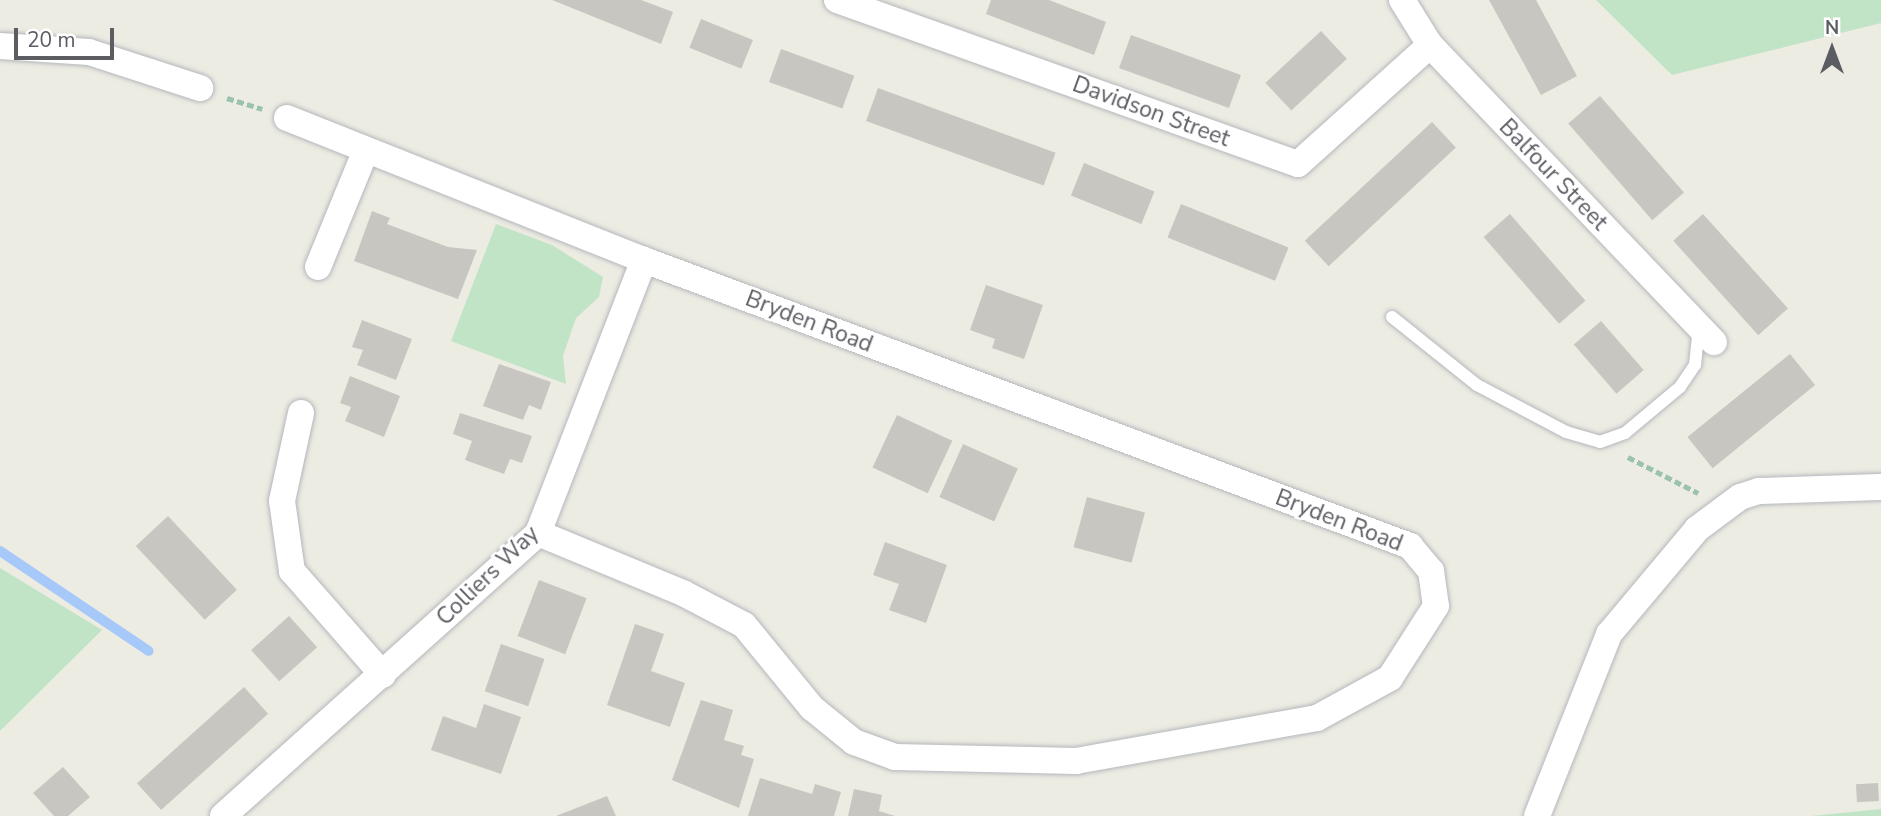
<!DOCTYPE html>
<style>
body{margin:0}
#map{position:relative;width:1881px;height:816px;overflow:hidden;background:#edece3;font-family:"Nunito Sans",sans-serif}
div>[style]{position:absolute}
.green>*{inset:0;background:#c1e3c6}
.stream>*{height:10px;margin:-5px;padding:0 5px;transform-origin:5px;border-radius:5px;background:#a7c9f9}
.building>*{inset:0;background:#c8c6c0;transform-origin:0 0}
.path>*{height:4.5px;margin-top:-2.25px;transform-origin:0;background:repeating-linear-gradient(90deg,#9bc3ac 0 7px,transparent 0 10.5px)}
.roads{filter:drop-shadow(0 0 2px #b5b7bc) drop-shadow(0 0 2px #b5b7bc)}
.lane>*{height:12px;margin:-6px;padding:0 6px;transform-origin:6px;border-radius:6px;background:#fff}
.street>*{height:26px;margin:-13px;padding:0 13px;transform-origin:13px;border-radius:13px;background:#fff}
span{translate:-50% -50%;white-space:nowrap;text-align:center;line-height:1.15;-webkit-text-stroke:5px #fff;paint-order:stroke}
.street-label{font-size:23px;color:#5b5d63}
.north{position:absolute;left:1797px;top:14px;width:70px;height:70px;-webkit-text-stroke:5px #fff;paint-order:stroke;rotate:0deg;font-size:19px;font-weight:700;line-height:28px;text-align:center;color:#5b5d63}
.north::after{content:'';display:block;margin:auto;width:24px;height:32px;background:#5b5d63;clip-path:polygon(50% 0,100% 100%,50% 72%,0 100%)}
.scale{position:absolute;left:14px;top:28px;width:100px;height:32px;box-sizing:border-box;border:4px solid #5b5d63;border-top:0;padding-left:9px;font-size:21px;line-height:24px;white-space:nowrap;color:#5b5d63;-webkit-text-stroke:5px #fff;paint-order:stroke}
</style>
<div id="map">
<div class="green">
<div style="clip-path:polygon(1596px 0,1881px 0,1881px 23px,1672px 75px)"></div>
<div style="clip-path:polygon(496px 224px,552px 245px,603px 277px,599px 297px,576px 318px,563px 356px,566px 384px,451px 341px)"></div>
<div style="clip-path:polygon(0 568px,102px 630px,0 731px)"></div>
<div style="clip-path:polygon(1881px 809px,1881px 816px,1811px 816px)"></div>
</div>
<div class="stream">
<div style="left:0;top:551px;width:179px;rotate:33.9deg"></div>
</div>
<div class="building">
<div style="clip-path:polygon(552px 0,641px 0,673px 12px,661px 44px)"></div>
<div style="clip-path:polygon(991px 0,1049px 0,1106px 22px,1094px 55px,986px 14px)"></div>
<div style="clip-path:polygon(1489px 0,1536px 0,1577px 76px,1541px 95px)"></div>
<div style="left:701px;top:19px;width:56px;height:31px;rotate:22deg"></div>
<div style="left:1321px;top:31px;width:38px;height:76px;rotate:47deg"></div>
<div style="left:1131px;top:35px;width:117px;height:35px;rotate:20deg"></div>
<div style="left:781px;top:49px;width:78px;height:35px;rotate:20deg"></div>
<div style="left:878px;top:88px;width:189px;height:35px;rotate:20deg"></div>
<div style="left:1600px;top:96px;width:128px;height:42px;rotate:49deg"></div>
<div style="left:1432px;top:122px;width:35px;height:174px;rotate:47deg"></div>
<div style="left:1084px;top:163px;width:76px;height:35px;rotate:22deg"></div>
<div style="left:1181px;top:204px;width:116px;height:36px;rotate:22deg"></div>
<div style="clip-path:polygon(372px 211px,390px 218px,387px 224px,448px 247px,477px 250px,458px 299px,354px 261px)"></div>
<div style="left:1510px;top:214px;width:115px;height:35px;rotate:49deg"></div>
<div style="left:1703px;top:214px;width:127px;height:40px;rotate:48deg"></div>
<div style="clip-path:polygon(986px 285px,1043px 305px,1024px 359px,992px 348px,995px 339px,970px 330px)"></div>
<div style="clip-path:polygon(362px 320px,412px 339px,396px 380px,357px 365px,363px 350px,352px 347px)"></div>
<div style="left:1601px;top:321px;width:65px;height:36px;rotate:49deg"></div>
<div style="left:1790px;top:354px;width:40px;height:132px;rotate:51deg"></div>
<div style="clip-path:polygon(499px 364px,551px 382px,541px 410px,529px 405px,523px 420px,483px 406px)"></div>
<div style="clip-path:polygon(350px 376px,400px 396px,384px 437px,345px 421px,351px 407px,340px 403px)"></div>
<div style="clip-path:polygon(460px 413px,532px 436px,522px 463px,510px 459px,504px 474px,465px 460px,472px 441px,453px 434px)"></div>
<div style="left:897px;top:415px;width:61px;height:58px;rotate:25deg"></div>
<div style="left:963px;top:444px;width:60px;height:58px;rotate:24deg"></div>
<div style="left:1087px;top:497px;width:60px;height:52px;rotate:15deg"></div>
<div style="left:168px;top:516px;width:101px;height:44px;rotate:47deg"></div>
<div style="clip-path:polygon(885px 542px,947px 565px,926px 623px,889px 610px,899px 584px,873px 575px)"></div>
<div style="left:539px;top:580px;width:51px;height:60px;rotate:21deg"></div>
<div style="left:289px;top:616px;width:42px;height:51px;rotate:48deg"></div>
<div style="clip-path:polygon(635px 624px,664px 634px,651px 671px,685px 683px,670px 727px,607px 705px)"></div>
<div style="left:501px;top:644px;width:46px;height:50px;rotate:19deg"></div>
<div style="left:244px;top:687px;width:36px;height:144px;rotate:48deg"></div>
<div style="clip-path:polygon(701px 700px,733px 710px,724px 740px,744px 746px,741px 755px,754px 759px,739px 808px,672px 780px)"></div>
<div style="clip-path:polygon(484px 704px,521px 717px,501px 774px,431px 750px,443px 716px,476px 728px)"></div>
<div style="clip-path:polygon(63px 767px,90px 797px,68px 816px,54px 816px,33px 793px)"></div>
<div style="clip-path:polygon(760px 778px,812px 794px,815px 784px,841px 792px,834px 816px,748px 816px)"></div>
<div style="left:1878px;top:783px;width:18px;height:22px;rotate:87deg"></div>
<div style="clip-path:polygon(854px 789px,882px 795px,879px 811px,895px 816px,848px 816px)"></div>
<div style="clip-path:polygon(607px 796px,616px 816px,556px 816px)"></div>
</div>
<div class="path">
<div style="left:227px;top:98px;width:37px;rotate:17deg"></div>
<div style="left:1628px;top:457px;width:79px;rotate:27.2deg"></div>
</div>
<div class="roads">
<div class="lane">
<div style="left:1392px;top:317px;width:109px;rotate:38.7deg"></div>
<div style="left:1477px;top:385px;width:101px;rotate:27.8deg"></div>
<div style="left:1566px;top:432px;width:35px;rotate:16deg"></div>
<div style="left:1600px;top:442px;width:27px;rotate:-20deg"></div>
<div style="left:1625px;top:433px;width:72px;rotate:-39.9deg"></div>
<div style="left:1680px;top:387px;width:27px;rotate:-56deg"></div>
<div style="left:1695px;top:365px;width:38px;rotate:-84deg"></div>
</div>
<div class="street">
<div style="left:837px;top:0;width:489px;rotate:19.6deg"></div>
<div style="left:1298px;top:164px;width:178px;rotate:-42deg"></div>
<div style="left:1402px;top:0;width:53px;rotate:58.1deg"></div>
<div style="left:1430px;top:45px;width:411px;rotate:46.3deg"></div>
<div style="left:0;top:46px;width:89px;rotate:3.9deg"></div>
<div style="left:89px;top:52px;width:117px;rotate:18deg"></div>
<div style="left:287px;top:118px;width:384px;rotate:21.7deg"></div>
<div style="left:644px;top:260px;width:818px;rotate:20.47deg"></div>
<div style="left:1410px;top:546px;width:33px;rotate:50deg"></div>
<div style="left:1431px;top:571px;width:35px;rotate:82deg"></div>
<div style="left:1436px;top:606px;width:85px;rotate:122.6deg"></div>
<div style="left:1390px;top:678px;width:83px;rotate:151.3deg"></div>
<div style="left:1317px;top:718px;width:245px;rotate:169.9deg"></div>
<div style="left:1076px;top:761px;width:181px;rotate:-178.7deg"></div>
<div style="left:895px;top:757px;width:44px;rotate:-159.9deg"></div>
<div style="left:854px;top:742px;width:54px;rotate:-141deg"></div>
<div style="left:812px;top:708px;width:107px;rotate:-129.3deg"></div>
<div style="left:744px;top:625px;width:69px;rotate:-152.3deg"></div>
<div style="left:683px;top:593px;width:157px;rotate:-157.5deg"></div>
<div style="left:318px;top:267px;width:126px;rotate:-67.7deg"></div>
<div style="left:301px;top:413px;width:90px;rotate:102.2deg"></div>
<div style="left:282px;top:501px;width:71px;rotate:81.9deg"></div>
<div style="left:292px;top:571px;width:138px;rotate:48.8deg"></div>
<div style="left:223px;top:816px;width:423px;rotate:-41.9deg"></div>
<div style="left:538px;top:533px;width:293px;rotate:-68.8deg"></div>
<div style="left:1537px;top:816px;width:196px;rotate:-68.4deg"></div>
<div style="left:1609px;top:634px;width:137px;rotate:-50deg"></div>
<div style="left:1697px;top:529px;width:54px;rotate:-36.7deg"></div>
<div style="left:1740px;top:497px;width:20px;rotate:-18deg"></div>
<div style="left:1759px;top:491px;width:122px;rotate:-1.9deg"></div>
</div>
</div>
<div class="street-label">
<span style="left:1151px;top:112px;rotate:20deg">Davidson Street</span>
<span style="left:1553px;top:175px;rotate:46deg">Balfour Street</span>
<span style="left:809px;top:322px;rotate:21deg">Bryden Road</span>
<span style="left:1339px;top:521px;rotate:21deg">Bryden Road</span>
<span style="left:488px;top:576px;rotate:-44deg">Colliers Way</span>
</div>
<div class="north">N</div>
<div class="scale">20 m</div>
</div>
